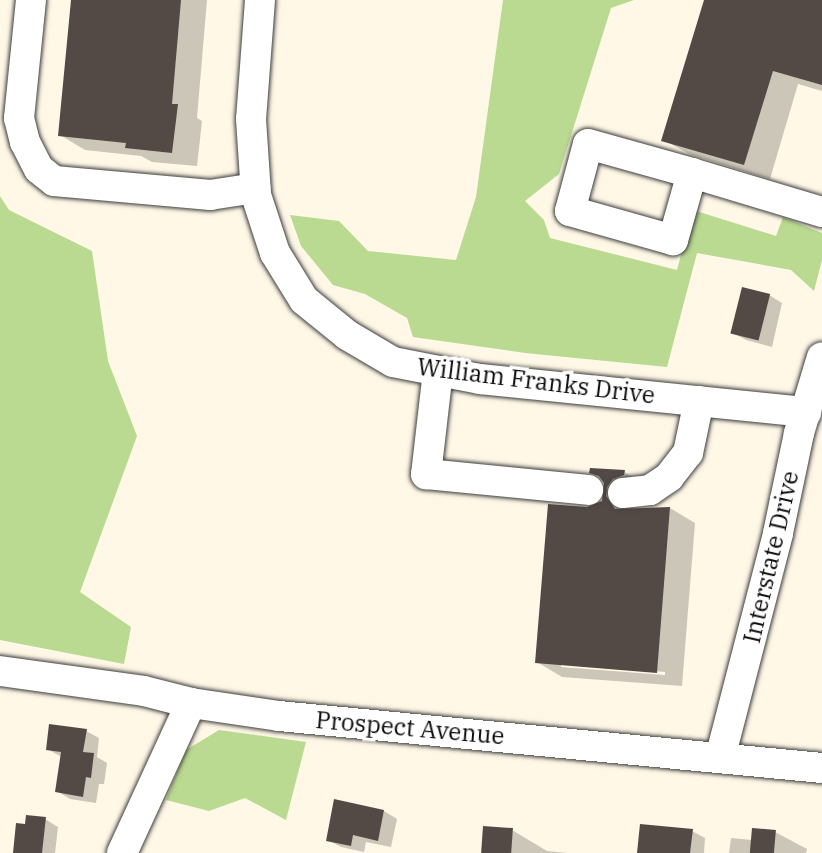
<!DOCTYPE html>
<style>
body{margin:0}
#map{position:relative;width:822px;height:853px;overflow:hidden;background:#fff8e7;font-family:"IBM Plex Serif",serif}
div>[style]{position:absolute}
.forest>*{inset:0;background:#b9da90}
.shadow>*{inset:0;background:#0003}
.building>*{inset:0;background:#534a46;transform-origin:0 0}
.roads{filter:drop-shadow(0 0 2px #3d3d3d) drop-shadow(0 0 2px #3d3d3d)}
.minor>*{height:30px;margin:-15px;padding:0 15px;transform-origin:15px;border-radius:15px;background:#fff}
span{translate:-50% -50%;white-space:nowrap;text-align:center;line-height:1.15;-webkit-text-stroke:7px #fff;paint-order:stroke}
.street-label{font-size:24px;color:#0a0a0a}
</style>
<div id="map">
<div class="forest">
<div style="clip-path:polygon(503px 0,634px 0,611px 8px,559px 174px,525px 201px,544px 220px,550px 238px,677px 270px,693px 210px,776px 236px,783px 217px,822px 233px,822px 260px,814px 291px,791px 270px,697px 253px,667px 367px,525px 353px,413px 337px,407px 318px,365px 294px,333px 285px,301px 246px,290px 215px,339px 221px,368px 251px,456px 260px,476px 197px)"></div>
<div style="clip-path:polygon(0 196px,9px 210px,92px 251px,108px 361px,137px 436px,80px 592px,131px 627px,124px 664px,0 640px)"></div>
<div style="clip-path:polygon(219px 730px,306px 742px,286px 820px,245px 798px,209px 811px,166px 800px,186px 750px)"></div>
</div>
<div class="shadow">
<div style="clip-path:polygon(73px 0,207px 0,197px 118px,202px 121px,197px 166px,152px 162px,141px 156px,85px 150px,60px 135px)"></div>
<div style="clip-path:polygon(706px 0,822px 0,822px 91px,798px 84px,770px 179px,689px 154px,664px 140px)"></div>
<div style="clip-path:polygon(769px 295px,782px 303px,772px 347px,746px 340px,733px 333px)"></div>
<div style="clip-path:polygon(evenodd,591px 472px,624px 472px,649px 487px,632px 501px,633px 510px,670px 508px,695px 523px,682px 686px,562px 677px,537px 662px,550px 506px,596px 507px,604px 500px,606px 483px,591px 472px,561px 663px,665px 672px,665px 675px,561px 667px,561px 663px)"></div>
<div style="clip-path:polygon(86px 731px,99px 738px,97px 757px,107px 763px,104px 784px,99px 784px,96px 803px,70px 799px,57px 791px,62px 757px,47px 749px)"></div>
<div style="clip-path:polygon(336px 801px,384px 811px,397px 819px,391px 847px,366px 842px,364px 852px,341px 847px,328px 840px)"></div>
<div style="clip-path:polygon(45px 819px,58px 827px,55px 853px,15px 853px,27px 826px)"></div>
<div style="clip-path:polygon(512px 830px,547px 851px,568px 853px,483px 853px)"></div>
<div style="clip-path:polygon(692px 831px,705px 838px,704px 853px,639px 853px)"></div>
<div style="clip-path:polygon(775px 832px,807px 849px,806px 853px,729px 853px,731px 838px,752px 840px)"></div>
</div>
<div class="building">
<div style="clip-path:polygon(71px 0,181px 0,172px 104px,178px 104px,172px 153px,125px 148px,126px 143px,58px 136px)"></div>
<div style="clip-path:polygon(704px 0,822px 0,822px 85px,773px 71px,744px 165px,661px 141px)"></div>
<div style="left:742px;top:287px;width:29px;height:48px;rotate:14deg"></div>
<div style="clip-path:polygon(590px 468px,625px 470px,624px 475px,613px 479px,607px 487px,606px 496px,615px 509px,670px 507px,657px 673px,535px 663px,548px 504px,587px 507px,602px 501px,604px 483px,599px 476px,589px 473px)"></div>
<div style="clip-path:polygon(49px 724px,87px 729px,83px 752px,94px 753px,91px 778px,86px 777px,83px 797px,55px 792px,61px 752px,46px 750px)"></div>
<div style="clip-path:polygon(334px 799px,384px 810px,378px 841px,353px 835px,351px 846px,326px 841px)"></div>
<div style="clip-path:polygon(26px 815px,46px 817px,42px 853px,13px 853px,16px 823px,25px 824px)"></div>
<div style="clip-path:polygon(640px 824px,693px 829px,690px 853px,637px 853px)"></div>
<div style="left:483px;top:826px;width:30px;height:27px;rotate:4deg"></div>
<div style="left:752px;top:828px;width:24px;height:25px;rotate:5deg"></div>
</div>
<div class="roads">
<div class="minor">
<div style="left:31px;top:0;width:119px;rotate:95.8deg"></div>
<div style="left:19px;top:118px;width:25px;rotate:76deg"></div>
<div style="left:25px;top:142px;width:30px;rotate:63deg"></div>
<div style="left:39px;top:169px;width:19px;rotate:39deg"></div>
<div style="left:54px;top:181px;width:157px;rotate:5.1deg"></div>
<div style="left:210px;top:195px;width:46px;rotate:-8.8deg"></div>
<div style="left:260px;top:0;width:119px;rotate:94.3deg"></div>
<div style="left:251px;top:119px;width:76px;rotate:86.2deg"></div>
<div style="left:256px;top:195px;width:61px;rotate:71.9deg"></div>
<div style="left:275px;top:253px;width:55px;rotate:58.3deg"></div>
<div style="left:304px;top:300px;width:55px;rotate:39.1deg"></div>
<div style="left:347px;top:335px;width:53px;rotate:30.4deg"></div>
<div style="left:393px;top:362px;width:89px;rotate:11.1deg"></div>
<div style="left:480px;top:379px;width:328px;rotate:5.8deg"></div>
<div style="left:692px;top:173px;width:70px;rotate:105.8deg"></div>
<div style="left:673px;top:240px;width:107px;rotate:-164.3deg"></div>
<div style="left:570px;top:211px;width:69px;rotate:-75deg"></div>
<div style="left:588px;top:144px;width:108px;rotate:15.6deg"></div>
<div style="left:692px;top:173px;width:136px;rotate:16.7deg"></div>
<div style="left:438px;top:371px;width:104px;rotate:96.6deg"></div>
<div style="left:426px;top:474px;width:163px;rotate:5.6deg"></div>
<div style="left:623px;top:493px;width:27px;rotate:-6deg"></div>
<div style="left:650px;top:490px;width:23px;rotate:-34deg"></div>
<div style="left:669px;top:477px;width:31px;rotate:-52deg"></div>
<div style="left:688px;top:453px;width:53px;rotate:-78.1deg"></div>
<div style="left:0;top:671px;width:145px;rotate:7.9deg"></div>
<div style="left:144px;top:691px;width:49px;rotate:14.3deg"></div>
<div style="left:191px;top:703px;width:89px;rotate:8.4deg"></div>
<div style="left:279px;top:716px;width:545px;rotate:5.47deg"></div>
<div style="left:720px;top:758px;width:232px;rotate:-75.5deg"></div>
<div style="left:778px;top:533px;width:102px;rotate:-78.1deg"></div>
<div style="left:799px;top:433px;width:79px;rotate:-73.2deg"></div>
<div style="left:122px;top:853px;width:165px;rotate:-65.3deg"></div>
</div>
</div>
<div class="street-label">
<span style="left:536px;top:381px;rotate:7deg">William Franks Drive</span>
<span style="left:771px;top:557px;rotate:-77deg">Interstate Drive</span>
<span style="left:410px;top:728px;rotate:5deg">Prospect Avenue</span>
</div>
</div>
